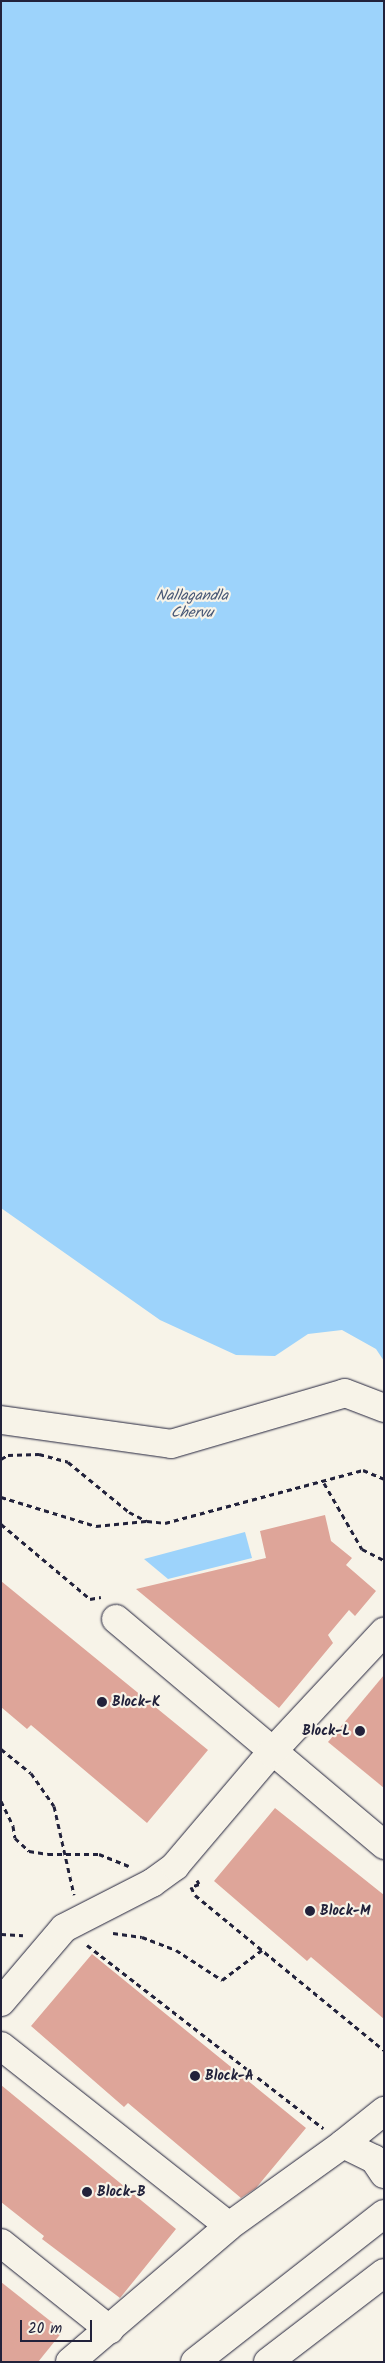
<!DOCTYPE html>
<style>
body{margin:0}
#map{position:relative;width:385px;height:2363px;overflow:hidden;background:#f7f3e8;font-family:Kalam,sans-serif}
div>[style]{position:absolute}
.water>*{inset:0;background:#9dd3fb}
.building>*{inset:0;background:#dea599}
.path>*{height:3px;margin-top:-1.5px;transform-origin:0;background:repeating-linear-gradient(90deg,#22223b 0 5px,transparent 0 9px)}
.roads{filter:drop-shadow(0 0 1px #22223b) drop-shadow(0 0 1px #22223b)}
.minor>*{height:28px;margin:-14px;padding:0 14px;transform-origin:14px;border-radius:14px;background:#f7f3e8}
.dots>*{width:14px;height:14px;translate:-50% -50%;box-sizing:border-box;border:2px solid #f7f3e8;border-radius:50%}
span{translate:-50% -50%;white-space:nowrap;text-align:center;line-height:1.15;-webkit-text-stroke:4.5px #f7f3e8;paint-order:stroke}
.poi-label{font-size:14px;color:#22223b;font-weight:700}
.left{translate:0 -50%;text-align:left}
.right{translate:-100% -50%;text-align:right}
.water-label{font-size:15px;color:#475775;font-style:italic}
.frame{position:absolute;inset:0;border:2px solid #22223b;pointer-events:none}
.scale{position:absolute;left:20px;top:2320px;width:72px;height:22px;box-sizing:border-box;border:2px solid #22223b;border-top:0;padding-left:6px;font-size:15px;line-height:18px;white-space:nowrap;color:#22223b;-webkit-text-stroke:4px #f7f3e8;paint-order:stroke}
</style>
<div id="map">
<div class="water">
<div style="clip-path:polygon(1px 1px,384px 1px,384px 1361px,376px 1349px,342px 1330px,308px 1334px,275px 1356px,236px 1355px,160px 1320px,1px 1208px)"></div>
<div style="clip-path:polygon(245px 1532px,252px 1558px,168px 1579px,144px 1559px)"></div>
</div>
<div class="building">
<div style="clip-path:polygon(325px 1515px,331px 1541px,352px 1558px,346px 1565px,376px 1591px,355px 1616px,349px 1610px,328px 1635px,333px 1643px,279px 1708px,136px 1589px,266px 1558px,260px 1531px)"></div>
<div style="clip-path:polygon(1px 1581px,208px 1750px,147px 1823px,31px 1725px,27px 1729px,1px 1707px)"></div>
<div style="clip-path:polygon(384px 1675px,384px 1788px,328px 1742px)"></div>
<div style="clip-path:polygon(275px 1808px,384px 1895px,384px 2019px,311px 1957px,307px 1961px,214px 1881px)"></div>
<div style="clip-path:polygon(92px 1954px,306px 2128px,256px 2188px,241px 2198px,128px 2103px,124px 2107px,31px 2026px)"></div>
<div style="clip-path:polygon(1px 2085px,176px 2229px,120px 2298px,42px 2239px,44px 2236px,1px 2202px)"></div>
<div style="clip-path:polygon(1px 2282px,63px 2331px,38px 2362px,1px 2362px)"></div>
</div>
<div class="path">
<div style="left:1px;top:1459px;width:8px;rotate:-30deg"></div>
<div style="left:8px;top:1455px;width:31px;rotate:-2deg"></div>
<div style="left:39px;top:1454px;width:30px;rotate:15deg"></div>
<div style="left:68px;top:1462px;width:79px;rotate:39.3deg"></div>
<div style="left:129px;top:1512px;width:20px;rotate:27deg"></div>
<div style="left:147px;top:1521px;width:18px;rotate:6deg"></div>
<div style="left:165px;top:1523px;width:205px;rotate:-15deg"></div>
<div style="left:363px;top:1470px;width:23px;rotate:23deg"></div>
<div style="left:324px;top:1483px;width:76px;rotate:60.1deg"></div>
<div style="left:362px;top:1549px;width:25px;rotate:27deg"></div>
<div style="left:1px;top:1497px;width:99px;rotate:17deg"></div>
<div style="left:96px;top:1526px;width:50px;rotate:-5.7deg"></div>
<div style="left:1px;top:1524px;width:116px;rotate:40.1deg"></div>
<div style="left:90px;top:1599px;width:11px;rotate:-10deg"></div>
<div style="left:1px;top:1749px;width:38px;rotate:39deg"></div>
<div style="left:31px;top:1773px;width:40px;rotate:55.1deg"></div>
<div style="left:54px;top:1806px;width:91px;rotate:77.3deg"></div>
<div style="left:1px;top:1801px;width:28px;rotate:64deg"></div>
<div style="left:13px;top:1826px;width:12px;rotate:81deg"></div>
<div style="left:15px;top:1838px;width:19px;rotate:43deg"></div>
<div style="left:29px;top:1851px;width:19px;rotate:9deg"></div>
<div style="left:48px;top:1854px;width:51px"></div>
<div style="left:99px;top:1854px;width:32px;rotate:22deg"></div>
<div style="left:197px;top:1880px;width:4px;rotate:63deg"></div>
<div style="left:199px;top:1884px;width:9px;rotate:159deg"></div>
<div style="left:191px;top:1887px;width:9px;rotate:63deg"></div>
<div style="left:195px;top:1895px;width:244px;rotate:39.4deg"></div>
<div style="left:113px;top:1933px;width:29px;rotate:8deg"></div>
<div style="left:142px;top:1937px;width:36px;rotate:21deg"></div>
<div style="left:176px;top:1950px;width:55px;rotate:33.1deg"></div>
<div style="left:222px;top:1980px;width:50px;rotate:-36.9deg"></div>
<div style="left:1px;top:1934px;width:22px;rotate:3deg"></div>
<div style="left:87px;top:1945px;width:299px;rotate:37.8deg"></div>
</div>
<div class="roads">
<div class="minor">
<div style="left:1px;top:1420px;width:172px;rotate:8deg"></div>
<div style="left:171px;top:1444px;width:181px;rotate:-16.3deg"></div>
<div style="left:345px;top:1393px;width:42px;rotate:21deg"></div>
<div style="left:116px;top:1619px;width:351px;rotate:40.1deg"></div>
<div style="left:1px;top:2002px;width:97px;rotate:-49.6deg"></div>
<div style="left:64px;top:1928px;width:99px;rotate:-27.1deg"></div>
<div style="left:152px;top:1883px;width:29px;rotate:-36deg"></div>
<div style="left:175px;top:1866px;width:148px;rotate:-49.7deg"></div>
<div style="left:271px;top:1753px;width:166px;rotate:-47deg"></div>
<div style="left:1px;top:2046px;width:290px;rotate:38.3deg"></div>
<div style="left:343px;top:2144px;width:34px;rotate:26deg"></div>
<div style="left:374px;top:2159px;width:18px;rotate:56deg"></div>
<div style="left:1px;top:2243px;width:139px;rotate:38.6deg"></div>
<div style="left:70px;top:2362px;width:209px;rotate:-40.5deg"></div>
<div style="left:229px;top:2226px;width:140px;rotate:-35.7deg"></div>
<div style="left:343px;top:2144px;width:53px;rotate:-38.8deg"></div>
<div style="left:195px;top:2362px;width:240px;rotate:-38.1deg"></div>
<div style="left:268px;top:2362px;width:146px;rotate:-37.5deg"></div>
</div>
</div>
<div class="dots">
<div style="left:102px;top:1702px;background:#22223b"></div>
<div style="left:360px;top:1731px;background:#22223b"></div>
<div style="left:310px;top:1911px;background:#22223b"></div>
<div style="left:195px;top:2076px;background:#22223b"></div>
<div style="left:87px;top:2192px;background:#22223b"></div>
</div>
<div class="poi-label">
<span class="left" style="left:112px;top:1702px">Block-K</span>
<span class="right" style="left:350px;top:1731px">Block-L</span>
<span class="left" style="left:320px;top:1911px">Block-M</span>
<span class="left" style="left:205px;top:2076px">Block-A</span>
<span class="left" style="left:97px;top:2192px">Block-B</span>
</div>
<div class="water-label">
<span style="left:192px;top:605px">Nallagandla<br>Chervu</span>
</div>
<div class="frame"></div>
<div class="scale">20 m</div>
</div>
